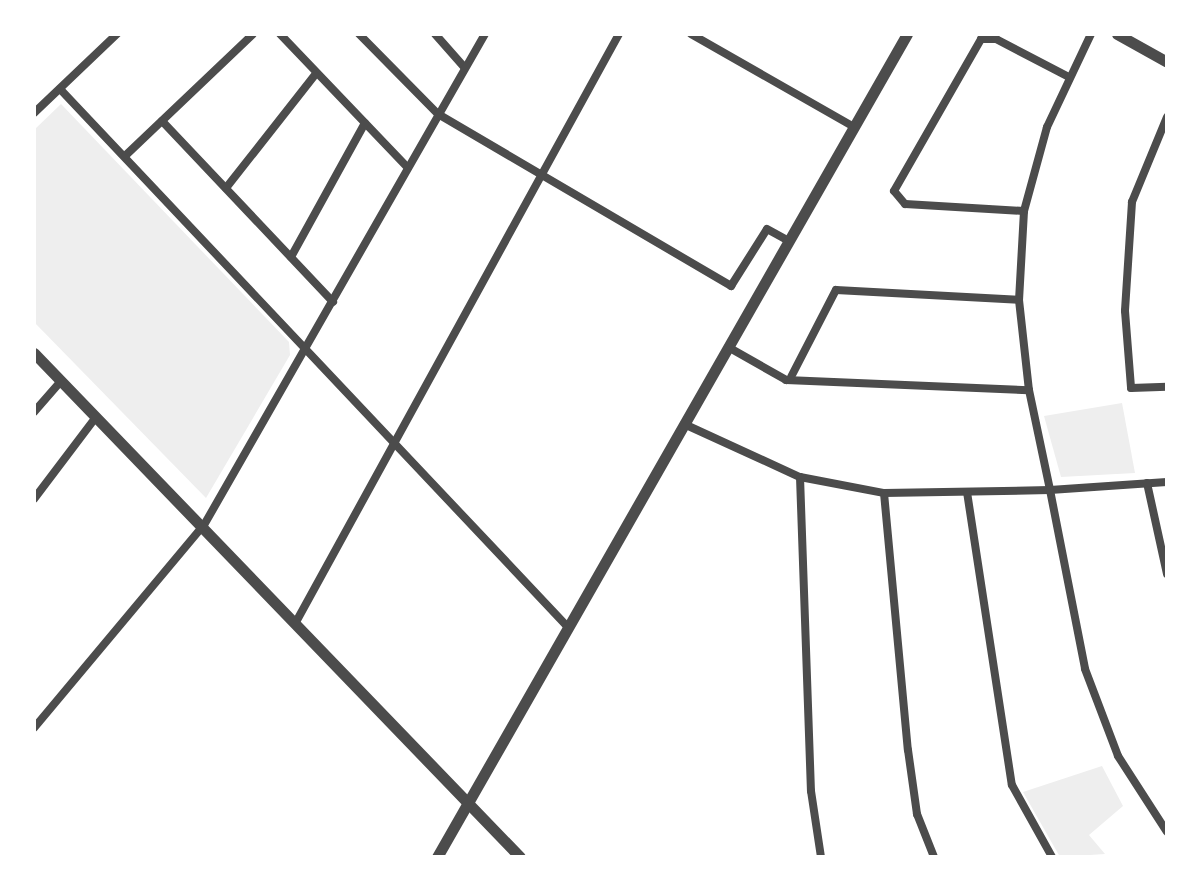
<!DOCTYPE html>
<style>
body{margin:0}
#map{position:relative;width:1201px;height:891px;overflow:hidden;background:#fff;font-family:"Nunito Sans",sans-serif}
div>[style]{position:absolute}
.green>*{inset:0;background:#eee}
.minor>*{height:8px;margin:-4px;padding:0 4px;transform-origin:4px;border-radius:4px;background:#4c4c4c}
.tertiary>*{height:11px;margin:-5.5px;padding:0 5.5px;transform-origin:5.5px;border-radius:5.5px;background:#4c4c4c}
span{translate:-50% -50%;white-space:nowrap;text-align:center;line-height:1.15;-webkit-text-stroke:8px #fff;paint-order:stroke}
.frame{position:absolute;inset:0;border:36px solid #fff;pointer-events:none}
</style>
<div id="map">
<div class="green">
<div style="clip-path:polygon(61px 104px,289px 342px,290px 355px,206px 498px,34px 322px,34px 130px)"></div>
<div style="clip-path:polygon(1122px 403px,1135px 473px,1061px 477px,1044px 416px)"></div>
<div style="clip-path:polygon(1102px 766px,1123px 806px,1089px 835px,1105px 854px,1060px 857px,1023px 792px)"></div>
</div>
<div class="minor">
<div style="left:280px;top:34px;width:185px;rotate:46.3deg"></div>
<div style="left:359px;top:34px;width:112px;rotate:45.4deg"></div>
<div style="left:438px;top:114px;width:340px;rotate:30.4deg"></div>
<div style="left:731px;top:286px;width:67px;rotate:-57.7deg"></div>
<div style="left:767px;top:229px;width:25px;rotate:29deg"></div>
<div style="left:435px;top:34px;width:45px;rotate:48.6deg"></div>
<div style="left:691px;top:34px;width:188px;rotate:29.7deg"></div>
<div style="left:1091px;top:34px;width:103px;rotate:115.3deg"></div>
<div style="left:1047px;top:127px;width:87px;rotate:105.3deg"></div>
<div style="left:1024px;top:211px;width:89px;rotate:93.2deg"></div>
<div style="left:1019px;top:300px;width:91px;rotate:83.7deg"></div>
<div style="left:1029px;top:390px;width:102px;rotate:78.1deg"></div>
<div style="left:1050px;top:490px;width:117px;rotate:-3.9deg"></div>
<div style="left:60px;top:89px;width:739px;rotate:46.65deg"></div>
<div style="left:34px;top:113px;width:115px;rotate:-43.6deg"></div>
<div style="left:1167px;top:117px;width:92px;rotate:112.4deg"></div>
<div style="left:1132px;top:202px;width:109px;rotate:93.7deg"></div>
<div style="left:1125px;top:311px;width:77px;rotate:85.5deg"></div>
<div style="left:1131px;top:388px;width:36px;rotate:-2deg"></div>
<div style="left:162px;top:121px;width:249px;rotate:46.6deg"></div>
<div style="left:126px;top:155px;width:175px;rotate:-43.6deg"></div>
<div style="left:226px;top:188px;width:144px;rotate:-51.8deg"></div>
<div style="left:1024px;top:211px;width:119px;rotate:-176.6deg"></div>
<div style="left:905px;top:204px;width:17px;rotate:-130deg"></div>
<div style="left:894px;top:191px;width:175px;rotate:-60.2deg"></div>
<div style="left:981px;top:39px;width:15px"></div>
<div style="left:996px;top:39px;width:80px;rotate:27.5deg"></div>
<div style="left:291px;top:257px;width:153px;rotate:-61.1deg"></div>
<div style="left:728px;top:347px;width:67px;rotate:29.6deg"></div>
<div style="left:786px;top:380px;width:243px;rotate:2.4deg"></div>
<div style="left:791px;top:377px;width:98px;rotate:-62.7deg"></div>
<div style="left:836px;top:290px;width:183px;rotate:3.1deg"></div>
<div style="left:34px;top:412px;width:41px;rotate:-48.9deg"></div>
<div style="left:684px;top:424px;width:128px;rotate:24.6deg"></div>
<div style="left:800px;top:477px;width:86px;rotate:10.8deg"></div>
<div style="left:884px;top:493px;width:166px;rotate:-1deg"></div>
<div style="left:1050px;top:490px;width:182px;rotate:78.9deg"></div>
<div style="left:1085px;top:669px;width:93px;rotate:69.2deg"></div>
<div style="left:1118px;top:756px;width:90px;rotate:57.2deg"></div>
<div style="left:800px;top:477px;width:314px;rotate:88deg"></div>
<div style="left:811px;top:791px;width:67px;rotate:81.4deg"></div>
<div style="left:1147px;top:483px;width:93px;rotate:77.6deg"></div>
<div style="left:967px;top:492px;width:296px;rotate:81.3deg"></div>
<div style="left:1012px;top:785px;width:82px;rotate:60.9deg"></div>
<div style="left:884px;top:493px;width:258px;rotate:84.7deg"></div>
<div style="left:908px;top:750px;width:65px;rotate:82deg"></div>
<div style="left:917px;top:814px;width:46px;rotate:68.4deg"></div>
<div style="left:34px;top:499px;width:103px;rotate:-52.9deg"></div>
<div style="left:296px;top:622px;width:671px;rotate:-61.22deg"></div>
<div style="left:34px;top:728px;width:265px;rotate:-50.1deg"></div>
<div style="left:204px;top:525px;width:566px;rotate:-60.22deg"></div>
</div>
<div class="tertiary">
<div style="left:1117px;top:34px;width:57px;rotate:29.2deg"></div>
<div style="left:34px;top:353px;width:700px;rotate:46.04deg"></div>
<div style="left:437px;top:857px;width:948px;rotate:-60.27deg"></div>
</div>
<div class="frame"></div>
</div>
